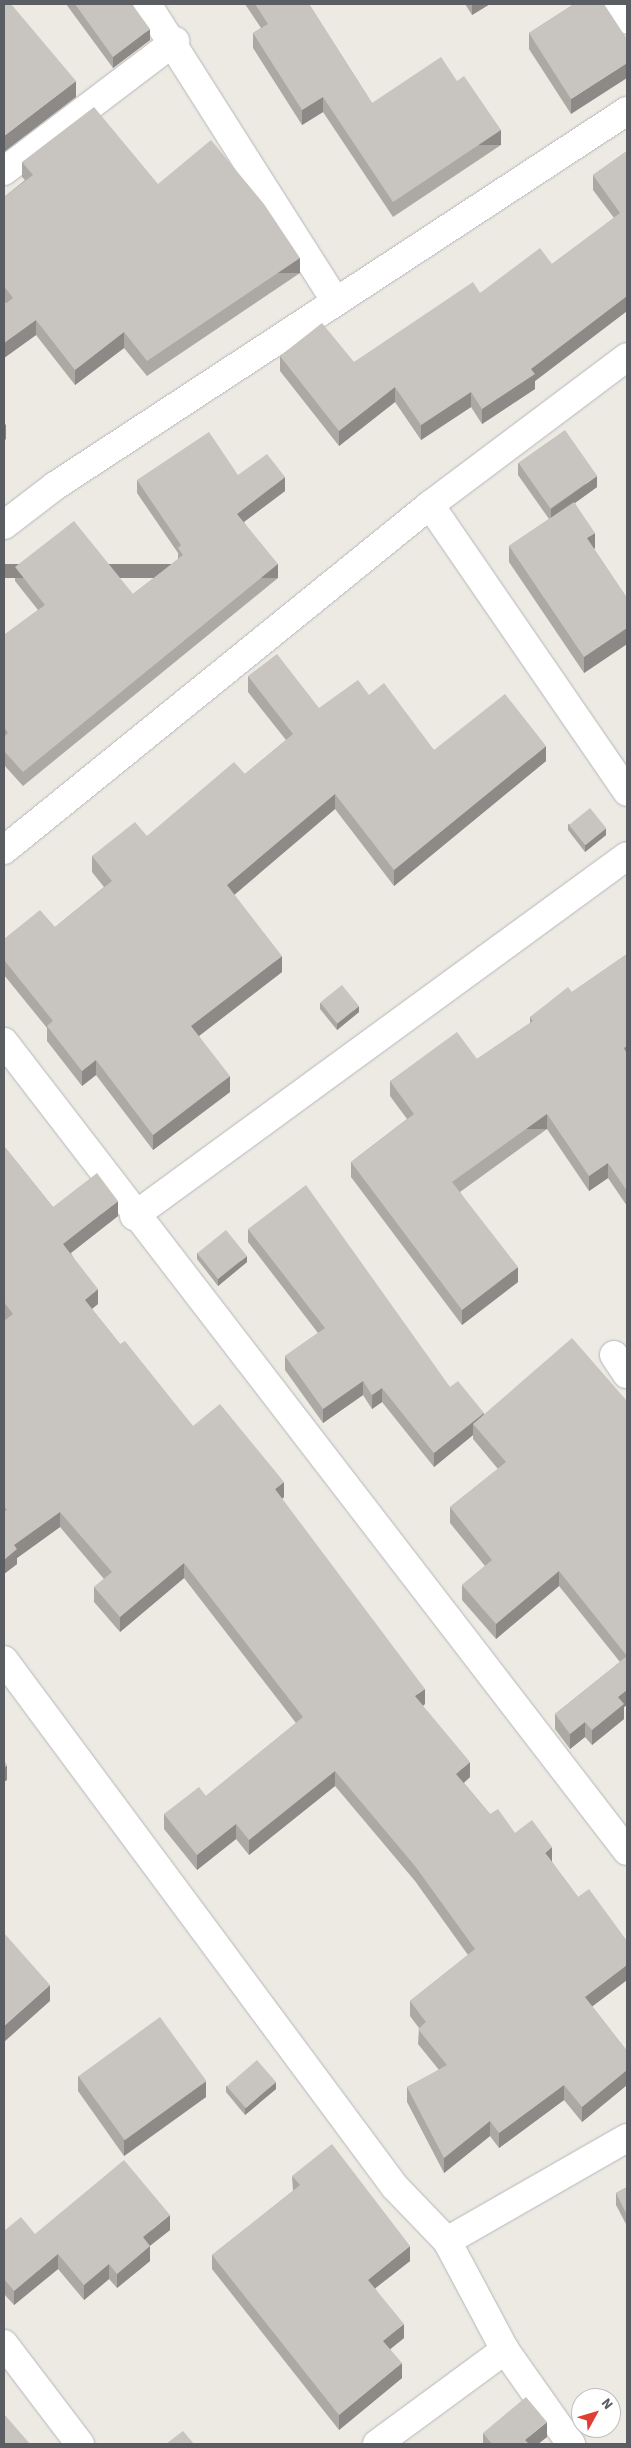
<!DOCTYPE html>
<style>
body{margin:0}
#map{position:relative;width:631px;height:2448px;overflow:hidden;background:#eceae2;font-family:"Source Sans 3",sans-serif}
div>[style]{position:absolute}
.roads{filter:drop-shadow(0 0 1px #b4b7bc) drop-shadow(0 0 1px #b4b7bc)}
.street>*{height:28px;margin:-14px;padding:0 14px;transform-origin:14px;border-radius:14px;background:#fff}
.wall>*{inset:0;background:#aca9a4}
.shaded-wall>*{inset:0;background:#8c8986;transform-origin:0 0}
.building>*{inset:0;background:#c8c4bf;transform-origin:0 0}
span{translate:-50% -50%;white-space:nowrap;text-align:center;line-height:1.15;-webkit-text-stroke:4px #fff;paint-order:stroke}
.frame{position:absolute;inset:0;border:5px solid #5a5e62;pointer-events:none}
.north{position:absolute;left:571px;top:2388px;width:50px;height:50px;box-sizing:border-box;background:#fff;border:1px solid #bdbfc0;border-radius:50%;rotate:51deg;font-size:14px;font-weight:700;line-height:20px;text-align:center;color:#5a5e62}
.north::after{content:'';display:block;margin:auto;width:18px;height:22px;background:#e03e34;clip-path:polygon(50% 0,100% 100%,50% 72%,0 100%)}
</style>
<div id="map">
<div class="roads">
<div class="street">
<div style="left:147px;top:4px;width:351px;rotate:57.6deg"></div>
<div style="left:616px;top:4px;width:19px;rotate:55deg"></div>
<div style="left:4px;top:171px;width:215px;rotate:-37.2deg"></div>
<div style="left:430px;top:505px;width:348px;rotate:55.5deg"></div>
<div style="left:4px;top:525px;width:64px;rotate:-37.4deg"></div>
<div style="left:55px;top:486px;width:684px;rotate:-33.25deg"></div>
<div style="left:4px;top:850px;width:548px;rotate:-39deg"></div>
<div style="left:430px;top:505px;width:246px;rotate:-36.9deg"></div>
<div style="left:4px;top:1042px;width:1021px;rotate:52.4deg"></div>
<div style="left:134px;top:1216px;width:610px;rotate:-36.14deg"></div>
<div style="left:614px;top:1355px;width:23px;rotate:56deg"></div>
<div style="left:4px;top:1660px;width:656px;rotate:53.43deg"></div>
<div style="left:395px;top:2187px;width:75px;rotate:46.1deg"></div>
<div style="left:447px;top:2241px;width:123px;rotate:62deg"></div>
<div style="left:505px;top:2350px;width:115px;rotate:54.9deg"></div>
<div style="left:447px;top:2241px;width:207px;rotate:-29.8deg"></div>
<div style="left:4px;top:2344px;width:126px;rotate:52.8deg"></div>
<div style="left:377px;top:2444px;width:159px;rotate:-36.3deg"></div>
</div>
</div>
<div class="wall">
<div style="clip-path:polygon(66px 4px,132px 4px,150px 40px,113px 68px)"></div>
<div style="clip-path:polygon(245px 4px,309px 4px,372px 103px,501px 145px,393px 217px,323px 112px,302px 125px,253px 48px,253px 33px,261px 28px)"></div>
<div style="clip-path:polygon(465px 4px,490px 4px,472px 15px)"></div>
<div style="clip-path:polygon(574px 4px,571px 114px,529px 49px,529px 33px)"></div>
<div style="clip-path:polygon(627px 151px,627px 311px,535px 381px,535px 389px,482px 424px,471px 407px,421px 440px,395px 402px,339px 446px,280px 371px,280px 356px,354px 362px,480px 293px,552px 264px,614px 218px,593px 190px,593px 175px)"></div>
<div style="clip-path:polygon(22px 162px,158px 184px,300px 273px,147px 376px,124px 348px,75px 385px,36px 335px,4px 358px,4px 305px,6px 304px,4px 301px,4px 197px,25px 180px,22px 177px)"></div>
<div style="clip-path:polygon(518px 463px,597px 487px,575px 503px,595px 548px,594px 549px,627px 598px,627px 644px,584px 673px,509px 562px,509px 546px,549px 519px,518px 475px)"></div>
<div style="clip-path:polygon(238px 475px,285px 491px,244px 522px,278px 578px,23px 786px,4px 765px,4px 635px,38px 610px,15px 581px,15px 567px,133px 594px,178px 559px,178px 553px,137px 493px,137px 480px)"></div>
<div style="clip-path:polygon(248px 676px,319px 708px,369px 695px,434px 750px,546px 761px,394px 886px,335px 809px,234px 895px,282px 972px,199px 1036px,230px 1092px,153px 1150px,96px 1075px,82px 1086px,47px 1041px,47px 1028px,4px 975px,4px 939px,55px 927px,104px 887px,92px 872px,92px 856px,147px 836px,245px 774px,286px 740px,248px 692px)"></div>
<div style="clip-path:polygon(568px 824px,606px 835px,585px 852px,568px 830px)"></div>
<div style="clip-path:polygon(627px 954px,627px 1206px,608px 1178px,589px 1191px,547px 1129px,460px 1192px,518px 1282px,462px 1325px,351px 1177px,351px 1162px,407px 1119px,390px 1096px,390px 1081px,477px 1059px,530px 1023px,530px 1017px,572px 992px)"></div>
<div style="clip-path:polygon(320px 1003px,359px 1012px,337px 1030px,320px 1009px)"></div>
<div style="clip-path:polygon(4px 1146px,53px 1207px,118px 1216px,71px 1253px,98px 1304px,92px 1309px,120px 1344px,193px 1426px,284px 1497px,282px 1499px,425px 1704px,423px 1706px,470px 1777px,464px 1783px,490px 1814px,552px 1862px,578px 1897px,627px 1941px,627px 1980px,592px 2006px,627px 2051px,627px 2085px,582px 2122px,564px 2100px,499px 2148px,490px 2136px,444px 2173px,407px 2102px,407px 2087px,439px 2070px,418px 2044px,419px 2028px,410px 2016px,410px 2001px,468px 1955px,415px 1881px,335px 1786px,249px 1855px,236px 1839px,197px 1870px,164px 1829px,164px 1814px,206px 1796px,296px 1723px,184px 1578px,120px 1632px,94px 1602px,94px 1587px,104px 1579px,60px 1527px,17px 1558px,17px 1564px,4px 1574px,4px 1321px,5px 1320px,4px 1317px)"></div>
<div style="clip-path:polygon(248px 1229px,450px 1387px,484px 1414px,627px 1401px,627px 1705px,624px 1707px,624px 1719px,592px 1745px,585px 1737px,570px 1749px,555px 1729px,555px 1714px,620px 1662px,559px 1586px,496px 1639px,462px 1600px,462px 1585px,485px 1566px,450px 1523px,450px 1507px,498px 1469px,473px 1439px,473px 1435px,434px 1467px,382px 1402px,372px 1409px,363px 1395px,323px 1423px,285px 1370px,285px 1356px,318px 1333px,248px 1242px)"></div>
<div style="clip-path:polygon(197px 1253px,247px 1262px,218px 1286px,197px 1259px)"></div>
<div style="clip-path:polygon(78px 2076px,206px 2097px,124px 2156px,78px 2091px)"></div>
<div style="clip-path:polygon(226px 2086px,276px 2089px,245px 2115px,226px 2092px)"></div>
<div style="clip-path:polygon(292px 2176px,410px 2261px,375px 2288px,404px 2338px,390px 2349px,402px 2378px,339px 2430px,212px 2269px,212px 2255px,293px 2191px)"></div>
<div style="clip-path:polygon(627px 2187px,627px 2226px,616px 2205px,616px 2193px)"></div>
<div style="clip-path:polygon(170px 2230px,150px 2246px,150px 2261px,117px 2288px,109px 2279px,84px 2300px,58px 2269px,14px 2305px,4px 2294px,4px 2231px,35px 2234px)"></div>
<div style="clip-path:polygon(483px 2433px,547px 2437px,538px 2444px,483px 2444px)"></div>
</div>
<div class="shaded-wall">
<div style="clip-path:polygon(472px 4px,490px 4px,472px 15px)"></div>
<div style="clip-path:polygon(150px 29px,150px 40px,113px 68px,113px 57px)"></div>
<div style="clip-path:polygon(627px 63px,627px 78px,571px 114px,571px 99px)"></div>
<div style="clip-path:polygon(76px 81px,76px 97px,4px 152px,4px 136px)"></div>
<div style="clip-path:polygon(323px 97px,323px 112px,302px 125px,302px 110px)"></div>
<div style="left:501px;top:130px;width:15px;height:130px;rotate:90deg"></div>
<div style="left:300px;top:258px;width:15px;height:184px;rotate:90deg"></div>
<div style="clip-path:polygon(627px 296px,627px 311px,535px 381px,535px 389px,482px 424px,482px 409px,531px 369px)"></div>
<div style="clip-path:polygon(36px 320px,36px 335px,4px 358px,4px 343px)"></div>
<div style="clip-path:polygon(124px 332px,124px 348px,75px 385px,75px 370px)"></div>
<div style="clip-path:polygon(395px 387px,395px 402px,339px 446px,339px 431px)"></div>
<div style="clip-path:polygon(471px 392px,471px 407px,421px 440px,421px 425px)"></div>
<div style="clip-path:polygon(6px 424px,6px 439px,4px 441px,4px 426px)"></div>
<div style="clip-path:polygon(597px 476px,597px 487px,551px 520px,551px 509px)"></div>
<div style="clip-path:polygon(285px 477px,285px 491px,237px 527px,237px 514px)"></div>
<div style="clip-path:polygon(595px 533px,595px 548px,587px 554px,587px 538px)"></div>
<div style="left:278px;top:564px;width:14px;height:329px;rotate:90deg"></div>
<div style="clip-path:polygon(627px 628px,627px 644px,584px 673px,584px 657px)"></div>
<div style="clip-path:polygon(546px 746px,546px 761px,394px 886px,394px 870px)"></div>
<div style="clip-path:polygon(335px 794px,335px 809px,227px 901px,227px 885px)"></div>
<div style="clip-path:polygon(606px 828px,606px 835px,585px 852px,585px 845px)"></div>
<div style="clip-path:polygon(282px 956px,282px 972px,191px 1042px,191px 1026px)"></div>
<div style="clip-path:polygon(359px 1006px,359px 1012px,337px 1030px,337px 1024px)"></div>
<div style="clip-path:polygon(627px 1046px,627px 1061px,624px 1048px)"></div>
<div style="clip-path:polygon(96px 1060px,96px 1075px,82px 1086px,82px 1071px)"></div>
<div style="clip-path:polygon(230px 1076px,230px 1092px,153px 1150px,153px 1135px)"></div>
<div style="left:547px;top:1114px;width:15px;height:117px;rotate:90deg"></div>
<div style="clip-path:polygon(608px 1163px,608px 1178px,589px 1191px,589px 1176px)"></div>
<div style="clip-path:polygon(118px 1201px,118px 1216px,63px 1259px,63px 1244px)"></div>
<div style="clip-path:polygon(247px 1256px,247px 1262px,218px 1286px,218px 1279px)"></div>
<div style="clip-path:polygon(518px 1267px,518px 1282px,462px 1325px,462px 1310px)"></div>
<div style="clip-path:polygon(98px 1289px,98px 1304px,85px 1314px,85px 1300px)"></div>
<div style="clip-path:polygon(363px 1381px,363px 1395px,323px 1423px,323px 1409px)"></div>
<div style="clip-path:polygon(382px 1388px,382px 1402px,372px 1409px,372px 1395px)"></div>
<div style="clip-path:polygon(484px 1413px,484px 1426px,473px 1424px,473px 1435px,434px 1467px,434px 1453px)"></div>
<div style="clip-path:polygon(284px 1482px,284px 1497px,275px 1504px,275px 1489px)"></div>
<div style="clip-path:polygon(60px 1512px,60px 1527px,17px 1558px,17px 1564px,4px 1574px,4px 1560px,14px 1545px)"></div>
<div style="clip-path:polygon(184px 1563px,184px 1578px,120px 1632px,120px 1617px)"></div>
<div style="clip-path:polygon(559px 1571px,559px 1586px,496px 1639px,496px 1624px)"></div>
<div style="clip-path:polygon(425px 1689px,425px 1704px,415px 1711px,415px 1696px)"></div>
<div style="clip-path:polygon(627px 1690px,627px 1705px,624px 1707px,624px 1719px,592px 1745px,592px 1730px,618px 1697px)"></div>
<div style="clip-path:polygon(585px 1722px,585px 1737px,570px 1749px,570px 1734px)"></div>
<div style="clip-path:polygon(470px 1762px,470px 1777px,456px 1789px,456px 1774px)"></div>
<div style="clip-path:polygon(7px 1765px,7px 1780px,4px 1782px,4px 1768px)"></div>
<div style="clip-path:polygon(335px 1771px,335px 1786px,249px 1855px,249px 1840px)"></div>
<div style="clip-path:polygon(236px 1824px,236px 1839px,197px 1870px,197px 1855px)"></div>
<div style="clip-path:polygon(552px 1847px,552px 1862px,545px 1853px)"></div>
<div style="clip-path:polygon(627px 1965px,627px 1980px,585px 2012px,585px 1997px)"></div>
<div style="clip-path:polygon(50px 1985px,50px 2001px,4px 2042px,4px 2026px)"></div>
<div style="clip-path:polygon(627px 2070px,627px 2085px,582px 2122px,582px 2107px)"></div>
<div style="clip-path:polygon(206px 2081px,206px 2097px,124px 2156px,124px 2140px)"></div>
<div style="clip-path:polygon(276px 2082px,276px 2089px,245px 2115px,245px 2108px)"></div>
<div style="clip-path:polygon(564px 2085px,564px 2100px,499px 2148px,499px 2133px)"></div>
<div style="clip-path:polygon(490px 2121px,490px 2136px,444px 2173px,444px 2158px)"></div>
<div style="clip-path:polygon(170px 2215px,170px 2230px,143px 2251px,143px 2237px)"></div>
<div style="clip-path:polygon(150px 2246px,150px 2261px,117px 2288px,117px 2274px)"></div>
<div style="clip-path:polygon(410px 2246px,410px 2261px,368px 2294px,368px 2280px)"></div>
<div style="clip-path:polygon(58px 2254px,58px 2269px,14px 2305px,14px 2291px)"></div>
<div style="clip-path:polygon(109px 2264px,109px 2279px,84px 2300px,84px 2285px)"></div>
<div style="clip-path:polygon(404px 2324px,404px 2338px,383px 2355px,383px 2341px)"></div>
<div style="clip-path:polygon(402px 2363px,402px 2378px,339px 2430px,339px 2415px)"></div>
<div style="clip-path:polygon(547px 2422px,547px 2437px,538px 2444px,525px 2444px,525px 2440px)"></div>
</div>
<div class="building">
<div style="clip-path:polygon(4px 4px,11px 4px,76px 81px,4px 136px)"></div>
<div style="clip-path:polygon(75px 4px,132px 4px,150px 29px,113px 57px)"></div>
<div style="clip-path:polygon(255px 4px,309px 4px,372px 103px,441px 57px,457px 81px,464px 76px,501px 130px,393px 202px,323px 97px,302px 110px,253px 33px,268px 24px)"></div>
<div style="clip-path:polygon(574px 4px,604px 4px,627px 39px,627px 63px,571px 99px,529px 33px)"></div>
<div style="clip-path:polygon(94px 107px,158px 184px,211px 140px,264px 204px,300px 258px,147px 361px,124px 332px,75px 370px,36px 320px,4px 343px,4px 305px,13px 298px,4px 286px,4px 197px,33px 175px,22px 162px)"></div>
<div style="clip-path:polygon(627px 151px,627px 296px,531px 369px,535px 374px,482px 409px,471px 392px,421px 425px,395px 387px,339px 431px,280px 356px,322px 323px,354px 362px,473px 282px,480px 293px,540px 248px,552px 264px,620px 213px,593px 175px)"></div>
<div style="left:565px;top:430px;width:56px;height:57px;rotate:55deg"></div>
<div style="clip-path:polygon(209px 432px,238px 475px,267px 454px,285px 477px,237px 514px,278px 564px,23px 772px,4px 751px,4px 737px,8px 733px,4px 727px,4px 635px,45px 605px,15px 567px,74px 521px,133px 594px,183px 555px,178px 548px,181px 545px,137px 480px)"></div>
<div style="clip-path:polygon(574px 502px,595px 533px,587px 538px,627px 598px,627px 628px,584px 657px,509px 546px)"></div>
<div style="clip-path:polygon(277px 654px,319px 708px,358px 680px,369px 695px,384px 683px,434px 750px,505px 694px,546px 746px,394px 870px,335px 794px,227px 885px,282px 956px,191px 1026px,230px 1076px,153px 1135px,96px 1060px,82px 1071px,47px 1026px,53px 1021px,4px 960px,4px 939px,40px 910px,55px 927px,112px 881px,92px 856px,135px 822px,147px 836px,234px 762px,245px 774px,293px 734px,248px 676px)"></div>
<div style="left:590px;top:808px;width:26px;height:27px;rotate:51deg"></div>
<div style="clip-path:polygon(627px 954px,627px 1046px,624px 1048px,627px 1054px,627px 1191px,608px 1163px,589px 1176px,547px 1114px,452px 1182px,518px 1267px,462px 1310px,351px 1162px,414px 1114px,390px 1081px,457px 1032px,477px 1059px,533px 1021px,530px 1017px,568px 987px,572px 992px)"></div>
<div style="left:342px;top:985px;width:27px;height:28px;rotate:51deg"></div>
<div style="clip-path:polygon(4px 1146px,53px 1207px,97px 1173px,118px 1201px,63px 1244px,98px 1289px,85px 1300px,120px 1344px,125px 1341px,193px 1426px,220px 1404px,284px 1482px,275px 1489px,425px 1689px,415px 1696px,470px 1762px,456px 1774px,490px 1814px,498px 1809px,515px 1833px,532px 1820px,552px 1847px,545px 1853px,578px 1897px,589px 1889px,627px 1941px,627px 1965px,585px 1997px,627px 2051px,627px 2070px,582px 2107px,564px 2085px,499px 2133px,490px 2121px,444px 2158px,407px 2087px,447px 2065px,418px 2029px,426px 2022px,410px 2001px,475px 1949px,415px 1866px,335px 1771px,249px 1840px,236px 1824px,197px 1855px,164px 1814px,199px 1787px,206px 1796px,303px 1717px,184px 1563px,120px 1617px,94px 1587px,112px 1572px,60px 1512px,14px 1545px,17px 1549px,4px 1560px,4px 1512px,7px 1510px,4px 1506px,4px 1321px,13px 1314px,4px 1302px)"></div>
<div style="clip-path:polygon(306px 1185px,450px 1387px,458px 1381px,484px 1413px,434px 1453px,382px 1388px,372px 1395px,363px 1381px,323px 1409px,285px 1356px,325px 1328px,248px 1229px)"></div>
<div style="left:226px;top:1230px;width:33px;height:37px;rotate:51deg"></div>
<div style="clip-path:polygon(572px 1338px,627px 1401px,627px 1690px,618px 1697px,624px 1704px,592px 1730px,585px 1722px,570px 1734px,555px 1714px,627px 1656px,559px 1571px,496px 1624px,462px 1585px,492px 1560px,450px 1507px,506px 1462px,473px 1424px)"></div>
<div style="clip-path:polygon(4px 1760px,7px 1765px,4px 1768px)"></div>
<div style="clip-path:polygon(4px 1933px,50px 1985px,4px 2026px)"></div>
<div style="left:160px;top:2017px;width:79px;height:101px;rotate:54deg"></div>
<div style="left:257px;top:2060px;width:29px;height:40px;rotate:49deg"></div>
<div style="clip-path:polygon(332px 2144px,410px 2246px,368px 2280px,404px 2324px,383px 2341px,402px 2363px,339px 2415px,212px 2255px,300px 2185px,292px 2176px)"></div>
<div style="clip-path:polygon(124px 2160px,170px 2215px,143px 2237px,150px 2246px,117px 2274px,109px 2264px,84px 2285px,58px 2254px,14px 2291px,4px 2279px,4px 2231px,21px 2217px,35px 2234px)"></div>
<div style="clip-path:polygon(627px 2187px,627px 2215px,616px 2193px)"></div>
<div style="clip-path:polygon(526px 2397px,547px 2422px,525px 2440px,529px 2444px,492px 2444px,483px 2433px)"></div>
<div style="clip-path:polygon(4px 2414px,30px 2444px,4px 2444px)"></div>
<div style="clip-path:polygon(183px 2431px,194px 2444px,166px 2444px)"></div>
</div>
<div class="frame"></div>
<div class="north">N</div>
</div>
